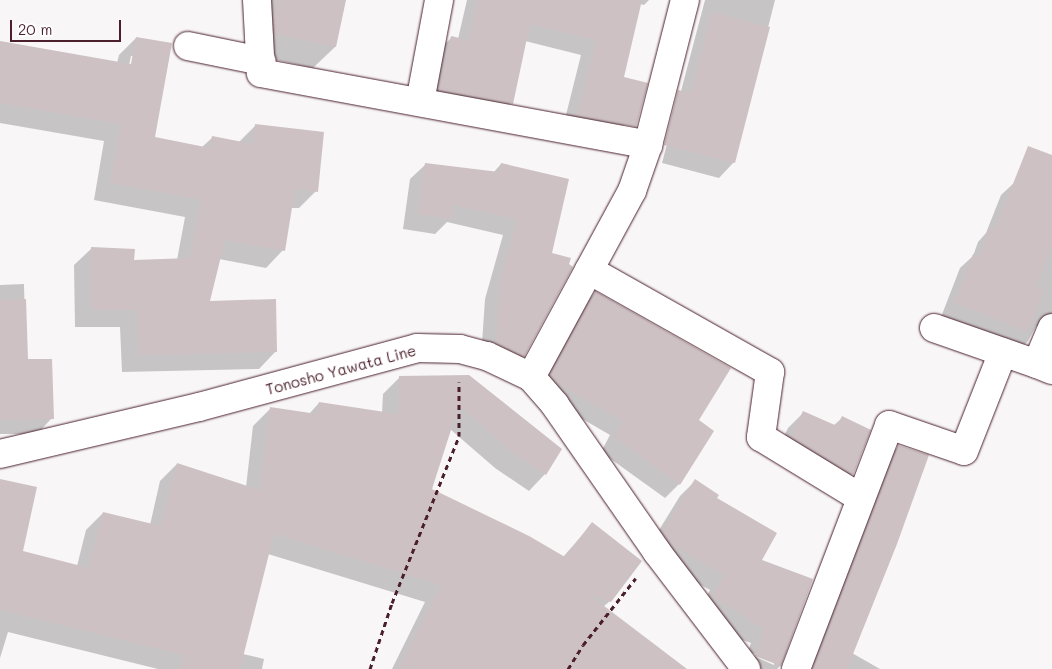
<!DOCTYPE html>
<style>
body{margin:0}
#map{position:relative;width:1052px;height:669px;overflow:hidden;background:#f8f6f7;font-family:Mali,sans-serif}
div>[style]{position:absolute}
.shadow>*{inset:0;background:#0003}
.building>*{inset:0;background:#cdc1c4}
.path>*{height:3px;margin-top:-1.5px;transform-origin:0;background:repeating-linear-gradient(90deg,#4a1f2b 0 5px,transparent 0 9px)}
.roads{filter:drop-shadow(0 0 1px #4a1f2b) drop-shadow(0 0 1px #4a1f2b)}
.minor>*{height:28px;margin:-14px;padding:0 14px;transform-origin:14px;border-radius:14px;background:#fff}
.major>*{height:28px;margin:-14px;padding:0 14px;transform-origin:14px;border-radius:14px;background:#fff}
span{translate:-50% -50%;white-space:nowrap;text-align:center;line-height:1.15;-webkit-text-stroke:4.5px #fff;paint-order:stroke}
.street-label{font-size:15px;color:#4a1f2b}
.scale{position:absolute;left:10px;top:20px;width:111px;height:22px;box-sizing:border-box;border:2px solid #4a1f2b;border-top:0;padding-left:6px;font-size:15px;line-height:18px;white-space:nowrap;color:#4a1f2b;-webkit-text-stroke:4px #fff;paint-order:stroke}
</style>
<div id="map">
<div class="shadow">
<div style="clip-path:polygon(261px 0,345px 0,335px 47px,313px 68px,254px 55px)"></div>
<div style="clip-path:polygon(467px 0,649px 0,644px 5px,640px 4px,623px 78px,625px 124px,610px 140px,562px 131px,581px 55px,525px 41px,511px 103px,496px 119px,424px 105px,436px 53px,451px 38px,458px 39px)"></div>
<div style="clip-path:polygon(705px 0,775px 0,734px 162px,719px 178px,662px 163px)"></div>
<div style="clip-path:polygon(evenodd,136px 38px,153px 138px,202px 147px,213px 137px,239px 142px,256px 125px,316px 191px,299px 208px,291px 208px,283px 250px,266px 268px,219px 259px,209px 303px,276px 351px,259px 369px,122px 372px,120px 327px,75px 327px,74px 265px,92px 248px,133px 262px,177px 260px,185px 217px,94px 200px,104px 141px,0 123px,0 42px,117px 63px,119px 55px,136px 38px,131px 56px,133px 56px,131px 71px,128px 70px,131px 56px)"></div>
<div style="clip-path:polygon(426px 164px,493px 173px,501px 164px,568px 180px,523px 356px,508px 371px,481px 358px,485px 299px,503px 235px,447px 222px,435px 234px,403px 229px,410px 179px)"></div>
<div style="clip-path:polygon(1015px 182px,1052px 196px,1052px 334px,1044px 326px,1036px 326px,1028px 341px,1015px 355px,941px 317px,960px 268px,973px 256px,978px 242px,986px 233px,1001px 195px)"></div>
<div style="clip-path:polygon(24px 284px,26px 361px,52px 418px,37px 434px,0 434px,0 285px)"></div>
<div style="clip-path:polygon(595px 293px,697px 421px,679px 484px,665px 498px,601px 452px,610px 435px,541px 395px,537px 390px,581px 307px)"></div>
<div style="clip-path:polygon(468px 376px,545px 474px,529px 491px,495px 468px,450px 429px,430px 490px,563px 557px,592px 524px,610px 601px,603px 607px,685px 669px,392px 669px,425px 602px,268px 554px,243px 654px,264px 659px,262px 669px,158px 669px,8px 632px,0 658px,0 481px,21px 552px,77px 566px,86px 530px,103px 513px,150px 525px,160px 481px,177px 464px,246px 487px,253px 426px,270px 409px,309px 414px,319px 403px,382px 413px,383px 394px,400px 377px)"></div>
<div style="clip-path:polygon(803px 413px,833px 426px,842px 418px,852px 474px,837px 490px,776px 453px,788px 428px)"></div>
<div style="clip-path:polygon(899px 446px,852px 653px,880px 669px,803px 669px,883px 462px)"></div>
<div style="clip-path:polygon(evenodd,695px 481px,715px 499px,760px 561px,812px 580px,780px 666px,777px 669px,742px 669px,751px 643px,734px 637px,698px 612px,710px 590px,655px 559px,648px 548px,680px 496px,695px 481px,750px 652px,774px 662px,774px 665px,749px 654px,750px 652px)"></div>
</div>
<div class="building">
<div style="clip-path:polygon(277px 0,346px 0,336px 47px,274px 34px,274px 16px)"></div>
<div style="clip-path:polygon(478px 0,642px 0,624px 77px,648px 83px,636px 127px,577px 116px,596px 40px,530px 24px,513px 104px,439px 90px,451px 36px,468px 40px)"></div>
<div style="clip-path:polygon(712px 12px,770px 27px,735px 163px,664px 145px,678px 90px,691px 93px)"></div>
<div style="clip-path:polygon(136px 37px,172px 43px,155px 137px,210px 148px,212px 136px,253px 144px,255px 124px,324px 132px,318px 192px,295px 189px,285px 251px,225px 240px,210px 301px,276px 299px,277px 352px,139px 355px,137px 310px,92px 310px,91px 247px,135px 249px,134px 260px,190px 258px,201px 200px,110px 183px,121px 124px,0 103px,0 41px,131px 64px)"></div>
<div style="clip-path:polygon(1028px 146px,1052px 155px,1052px 245px,1036px 288px,1044px 291px,1028px 332px,954px 303px,973px 254px,980px 256px,991px 227px,995px 229px)"></div>
<div style="clip-path:polygon(425px 163px,499px 172px,501px 163px,569px 179px,552px 253px,571px 258px,569px 264px,573px 267px,524px 357px,496px 343px,500px 282px,517px 219px,453px 205px,452px 219px,418px 214px)"></div>
<div style="clip-path:polygon(595px 291px,731px 368px,699px 420px,714px 431px,680px 485px,614px 437px,623px 421px,555px 382px,550px 375px)"></div>
<div style="clip-path:polygon(26px 299px,28px 359px,52px 359px,54px 419px,0 420px,0 300px)"></div>
<div style="clip-path:polygon(469px 375px,562px 449px,546px 475px,512px 452px,459px 405px,432px 489px,529px 536px,565px 557px,592px 522px,642px 561px,611px 602px,587px 593px,687px 669px,399px 669px,441px 585px,274px 534px,240px 669px,180px 669px,184px 655px,0 610px,0 479px,37px 487px,23px 551px,89px 568px,103px 512px,161px 526px,177px 463px,260px 490px,270px 407px,317px 414px,319px 402px,398px 414px,399px 376px)"></div>
<div style="clip-path:polygon(803px 411px,837px 426px,842px 416px,871px 430px,853px 475px,791px 437px)"></div>
<div style="clip-path:polygon(898px 445px,929px 455px,897px 544px,847px 669px,813px 669px)"></div>
<div style="clip-path:polygon(695px 479px,719px 495px,717px 498px,777px 533px,762px 560px,813px 579px,781px 666px,755px 656px,765px 628px,749px 622px,750px 619px,712px 596px,725px 575px,670px 544px,662px 532px)"></div>
</div>
<div class="path">
<div style="left:370px;top:669px;width:70px;rotate:-71.6deg"></div>
<div style="left:392px;top:603px;width:180px;rotate:-68.1deg"></div>
<div style="left:459px;top:436px;width:54px;rotate:-90deg"></div>
<div style="left:568px;top:669px;width:28px;rotate:-58deg"></div>
<div style="left:583px;top:645px;width:85px;rotate:-51.7deg"></div>
</div>
<div class="roads">
<div class="minor">
<div style="left:257px;top:0;width:73px;rotate:86.9deg"></div>
<div style="left:261px;top:73px;width:394px;rotate:10.5deg"></div>
<div style="left:188px;top:46px;width:75px;rotate:11.6deg"></div>
<div style="left:420px;top:102px;width:104px;rotate:-79.4deg"></div>
<div style="left:589px;top:270px;width:208px;rotate:29.4deg"></div>
<div style="left:770px;top:372px;width:66px;rotate:97.9deg"></div>
<div style="left:761px;top:437px;width:117px;rotate:31.4deg"></div>
<div style="left:934px;top:328px;width:109px;rotate:19.3deg"></div>
<div style="left:1052px;top:328px;width:39px;rotate:113deg"></div>
<div style="left:1037px;top:364px;width:16px;rotate:22deg"></div>
<div style="left:531px;top:377px;width:212px;rotate:-61.5deg"></div>
<div style="left:632px;top:191px;width:49px;rotate:-70.8deg"></div>
<div style="left:648px;top:145px;width:150px;rotate:-75.7deg"></div>
<div style="left:796px;top:669px;width:261px;rotate:-69.1deg"></div>
<div style="left:889px;top:425px;width:79px;rotate:19.1deg"></div>
<div style="left:964px;top:451px;width:106px;rotate:-68.5deg"></div>
</div>
<div class="major">
<div style="left:0;top:454px;width:204px;rotate:-13.3deg"></div>
<div style="left:199px;top:407px;width:226px;rotate:-15.1deg"></div>
<div style="left:417px;top:348px;width:43px;rotate:1.3deg"></div>
<div style="left:460px;top:349px;width:28px;rotate:15deg"></div>
<div style="left:487px;top:356px;width:49px;rotate:25.5deg"></div>
<div style="left:531px;top:377px;width:37px;rotate:49deg"></div>
<div style="left:555px;top:405px;width:179px;rotate:55.2deg"></div>
<div style="left:657px;top:552px;width:147px;rotate:52.7deg"></div>
</div>
</div>
<div class="street-label">
<span style="left:341px;top:370px;rotate:-15deg">Tonosho Yawata Line</span>
</div>
<div class="scale">20 m</div>
</div>
